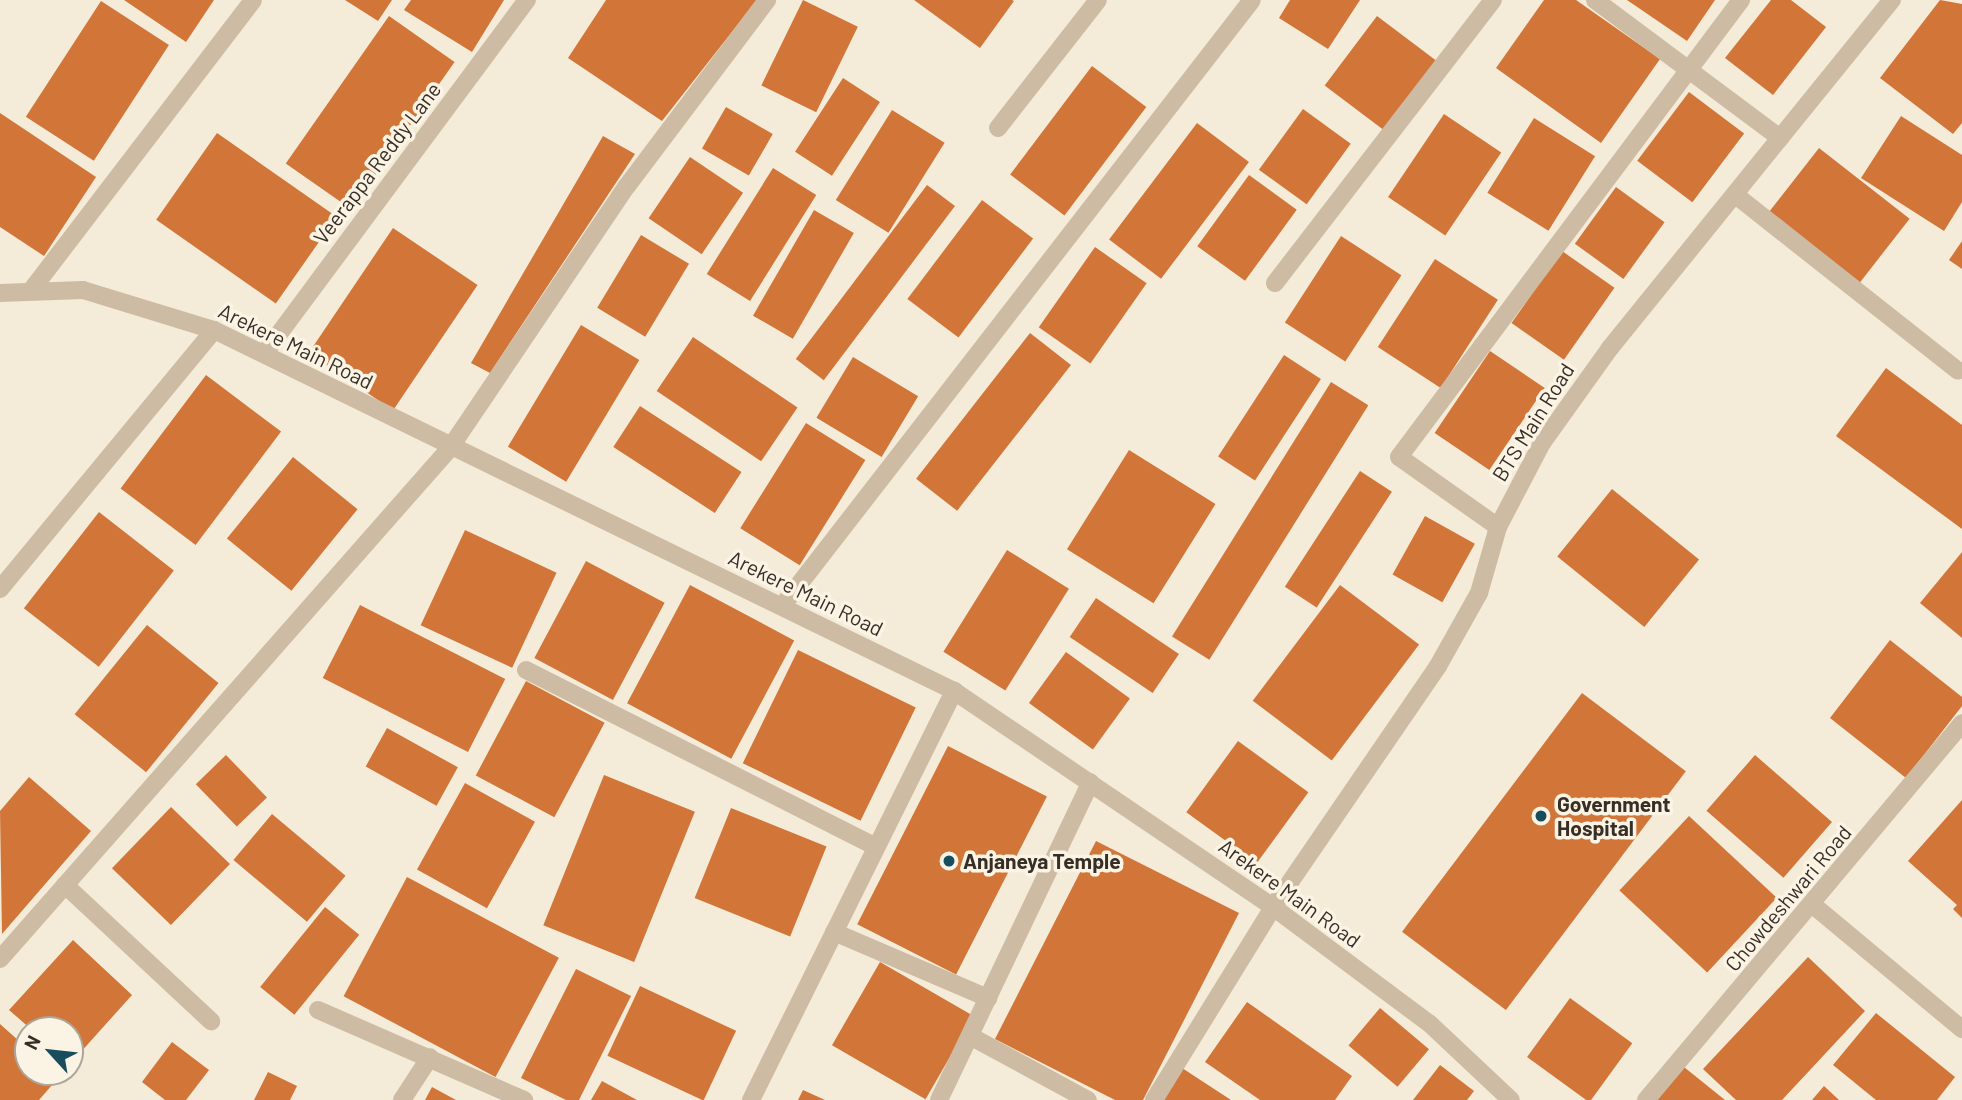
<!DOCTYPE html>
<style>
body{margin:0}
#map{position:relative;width:1962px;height:1100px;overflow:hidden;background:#f4ebd8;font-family:Barlow,sans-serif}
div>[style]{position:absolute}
.building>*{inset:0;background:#d27538;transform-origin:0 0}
.minor>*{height:18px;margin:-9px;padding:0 9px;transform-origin:9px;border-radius:9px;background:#cdbca3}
.tertiary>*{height:18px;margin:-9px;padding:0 9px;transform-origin:9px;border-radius:9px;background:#cdbca3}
.dots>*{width:19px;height:19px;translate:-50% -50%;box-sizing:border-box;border:4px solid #fbf4e5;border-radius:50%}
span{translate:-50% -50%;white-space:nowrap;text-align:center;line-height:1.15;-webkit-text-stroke:7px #fbf4e5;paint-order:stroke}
.street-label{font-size:21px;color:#372e26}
.poi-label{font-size:21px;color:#372e26;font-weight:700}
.left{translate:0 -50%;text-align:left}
.north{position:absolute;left:14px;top:1016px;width:70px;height:70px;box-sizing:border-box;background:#fbf4e5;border:2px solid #ada599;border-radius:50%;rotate:297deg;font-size:19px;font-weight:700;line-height:28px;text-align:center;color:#372e26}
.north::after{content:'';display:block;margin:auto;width:24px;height:32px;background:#174d5c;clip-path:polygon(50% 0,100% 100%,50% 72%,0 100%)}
</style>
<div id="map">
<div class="building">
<div style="clip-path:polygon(124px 0,214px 0,186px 42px)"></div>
<div style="clip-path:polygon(345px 0,392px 0,378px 21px)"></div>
<div style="clip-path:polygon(411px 0,504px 0,472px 52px,404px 10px)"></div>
<div style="clip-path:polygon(606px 0,757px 0,662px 121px,568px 58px)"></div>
<div style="left:803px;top:0;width:61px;height:95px;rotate:26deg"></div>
<div style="clip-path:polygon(914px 0,1012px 0,1014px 1px,980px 48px)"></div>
<div style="clip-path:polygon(1290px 0,1360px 0,1328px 49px,1279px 18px)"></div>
<div style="clip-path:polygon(1544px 0,1576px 0,1660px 59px,1601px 143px,1496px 68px)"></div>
<div style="clip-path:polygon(1627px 0,1715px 0,1687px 41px)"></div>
<div style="clip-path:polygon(1771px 0,1791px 0,1826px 27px,1773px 95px,1725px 58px)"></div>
<div style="clip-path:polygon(1940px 0,1962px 4px,1962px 123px,1953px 134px,1880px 78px)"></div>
<div style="left:101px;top:1px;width:81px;height:138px;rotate:33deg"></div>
<div style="left:389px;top:16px;width:80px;height:180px;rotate:35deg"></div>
<div style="left:1377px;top:16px;width:76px;height:87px;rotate:37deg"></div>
<div style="left:1092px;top:66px;width:68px;height:136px;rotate:37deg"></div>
<div style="left:843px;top:78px;width:44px;height:88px;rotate:33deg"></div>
<div style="left:1689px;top:92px;width:69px;height:86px;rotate:37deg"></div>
<div style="left:726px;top:107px;width:54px;height:48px;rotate:30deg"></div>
<div style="left:1303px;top:109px;width:59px;height:75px;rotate:36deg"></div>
<div style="left:892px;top:110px;width:62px;height:106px;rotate:32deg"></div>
<div style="clip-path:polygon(0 113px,96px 177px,44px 256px,0 227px)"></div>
<div style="left:1444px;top:114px;width:69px;height:100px;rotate:34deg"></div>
<div style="clip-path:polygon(1901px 116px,1962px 155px,1962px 202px,1944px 231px,1861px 178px)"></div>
<div style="left:1534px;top:118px;width:72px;height:88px;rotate:32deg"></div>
<div style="left:1197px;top:123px;width:65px;height:146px;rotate:37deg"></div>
<div style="left:217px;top:133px;width:146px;height:106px;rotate:35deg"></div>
<div style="clip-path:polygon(603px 136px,635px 154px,490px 373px,471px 363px)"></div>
<div style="left:1819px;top:148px;width:115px;height:82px;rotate:38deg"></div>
<div style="left:690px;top:157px;width:64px;height:74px;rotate:34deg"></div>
<div style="left:773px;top:168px;width:51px;height:125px;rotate:32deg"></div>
<div style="left:1249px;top:175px;width:59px;height:88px;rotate:36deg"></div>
<div style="left:927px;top:185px;width:35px;height:218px;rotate:37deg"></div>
<div style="left:1616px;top:187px;width:60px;height:70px;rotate:36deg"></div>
<div style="left:982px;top:200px;width:64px;height:124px;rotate:37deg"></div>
<div style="left:814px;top:210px;width:46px;height:122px;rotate:30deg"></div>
<div style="left:393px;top:228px;width:102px;height:151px;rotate:34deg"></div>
<div style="left:641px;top:235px;width:56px;height:85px;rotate:31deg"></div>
<div style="left:1341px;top:236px;width:72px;height:103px;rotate:33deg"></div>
<div style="clip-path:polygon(1962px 241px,1962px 269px,1949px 260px)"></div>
<div style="left:1095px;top:247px;width:63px;height:98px;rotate:35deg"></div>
<div style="left:1562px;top:251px;width:64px;height:88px;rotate:35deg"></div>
<div style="left:1435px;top:259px;width:75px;height:105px;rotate:33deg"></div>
<div style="left:581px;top:325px;width:68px;height:142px;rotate:31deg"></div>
<div style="left:1030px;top:333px;width:52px;height:185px;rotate:38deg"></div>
<div style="left:693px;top:337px;width:126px;height:65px;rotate:34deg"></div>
<div style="left:1490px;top:351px;width:66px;height:99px;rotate:34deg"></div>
<div style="left:1284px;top:355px;width:44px;height:121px;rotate:33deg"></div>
<div style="left:853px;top:357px;width:76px;height:71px;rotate:31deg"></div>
<div style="clip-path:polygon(1886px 368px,1962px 425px,1962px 529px,1836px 436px)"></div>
<div style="left:206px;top:375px;width:94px;height:142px;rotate:37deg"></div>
<div style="left:1331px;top:382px;width:44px;height:300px;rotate:32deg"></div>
<div style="left:640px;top:406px;width:121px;height:49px;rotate:33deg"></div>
<div style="left:806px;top:423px;width:70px;height:124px;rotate:32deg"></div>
<div style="left:1129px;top:450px;width:102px;height:117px;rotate:32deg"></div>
<div style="left:293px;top:457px;width:83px;height:105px;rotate:39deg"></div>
<div style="left:1360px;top:471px;width:38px;height:138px;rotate:33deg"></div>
<div style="left:1612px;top:489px;width:112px;height:87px;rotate:39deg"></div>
<div style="left:99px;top:512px;width:95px;height:122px;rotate:38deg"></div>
<div style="left:1425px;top:516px;width:57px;height:67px;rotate:29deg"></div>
<div style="left:465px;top:530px;width:101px;height:105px;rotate:25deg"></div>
<div style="left:1007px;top:550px;width:73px;height:120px;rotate:32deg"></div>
<div style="clip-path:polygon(1962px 552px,1962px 638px,1920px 603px)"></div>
<div style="left:586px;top:561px;width:89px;height:110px;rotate:28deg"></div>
<div style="left:690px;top:585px;width:118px;height:134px;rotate:28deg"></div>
<div style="left:1340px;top:585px;width:99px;height:145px;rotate:37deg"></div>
<div style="left:1096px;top:598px;width:100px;height:47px;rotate:34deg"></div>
<div style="left:360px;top:605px;width:163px;height:82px;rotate:27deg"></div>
<div style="left:147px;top:625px;width:92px;height:115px;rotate:39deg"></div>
<div style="clip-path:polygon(1890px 640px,1962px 697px,1962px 706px,1906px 778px,1830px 718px)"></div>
<div style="left:798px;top:650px;width:131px;height:126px;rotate:26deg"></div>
<div style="left:1066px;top:652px;width:79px;height:63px;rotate:36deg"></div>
<div style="left:526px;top:681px;width:89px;height:107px;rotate:28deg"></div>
<div style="left:1582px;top:693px;width:130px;height:299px;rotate:37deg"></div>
<div style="left:387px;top:728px;width:81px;height:44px;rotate:29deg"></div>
<div style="left:1238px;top:741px;width:87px;height:88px;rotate:36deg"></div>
<div style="left:948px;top:746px;width:111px;height:200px;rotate:27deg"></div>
<div style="left:226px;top:755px;width:59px;height:42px;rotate:46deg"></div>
<div style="left:1755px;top:755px;width:102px;height:74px;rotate:41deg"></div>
<div style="left:604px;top:775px;width:98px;height:162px;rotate:22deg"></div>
<div style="clip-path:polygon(29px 777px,91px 831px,2px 934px,0 811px)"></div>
<div style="left:465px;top:783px;width:80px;height:99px;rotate:29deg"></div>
<div style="clip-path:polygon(1962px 800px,1962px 918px,1953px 909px,1957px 905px,1908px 861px)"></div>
<div style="left:171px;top:807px;width:82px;height:85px;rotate:44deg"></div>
<div style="left:731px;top:808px;width:103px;height:97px;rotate:22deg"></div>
<div style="left:272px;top:814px;width:96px;height:60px;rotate:40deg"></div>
<div style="left:1689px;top:816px;width:120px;height:102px;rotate:43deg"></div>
<div style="clip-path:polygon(1096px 841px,1239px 913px,1143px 1100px,1115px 1100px,995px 1039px)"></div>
<div style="left:407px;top:877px;width:172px;height:135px;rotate:28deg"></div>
<div style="left:325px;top:907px;width:44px;height:103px;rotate:39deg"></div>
<div style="clip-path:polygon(73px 940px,132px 995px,70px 1064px,70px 1030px,32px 1030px,9px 1010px)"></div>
<div style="clip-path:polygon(1808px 957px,1865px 1011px,1782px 1100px,1736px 1100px,1703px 1069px)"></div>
<div style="left:880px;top:962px;width:108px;height:96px;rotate:30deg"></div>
<div style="clip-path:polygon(576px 969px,631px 996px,579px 1100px,566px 1100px,521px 1078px)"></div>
<div style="left:640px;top:986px;width:106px;height:77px;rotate:25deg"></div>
<div style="left:1570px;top:998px;width:77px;height:73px;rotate:36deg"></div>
<div style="clip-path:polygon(1247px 1002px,1352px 1076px,1335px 1100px,1260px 1100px,1205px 1062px)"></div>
<div style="left:1380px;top:1008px;width:64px;height:49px;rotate:40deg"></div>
<div style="clip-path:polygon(1876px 1013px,1955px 1077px,1937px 1100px,1876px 1100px,1833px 1065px)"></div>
<div style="clip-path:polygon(0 1024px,28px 1049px,28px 1072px,59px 1077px,39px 1100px,0 1100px)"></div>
<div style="clip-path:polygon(172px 1042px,209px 1070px,186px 1100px,165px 1100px,142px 1082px)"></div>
<div style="clip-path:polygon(1679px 1063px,1725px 1100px,1649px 1100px)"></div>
<div style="clip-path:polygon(1440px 1065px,1474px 1091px,1467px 1100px,1413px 1100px)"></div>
<div style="clip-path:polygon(1182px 1068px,1231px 1100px,1161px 1100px)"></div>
<div style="clip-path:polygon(268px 1072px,297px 1086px,290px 1100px,254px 1100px)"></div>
<div style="clip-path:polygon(602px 1081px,637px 1100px,591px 1100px)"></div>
<div style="clip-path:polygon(1824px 1086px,1839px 1100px,1812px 1100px)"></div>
<div style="clip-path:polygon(432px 1087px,456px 1100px,425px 1100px)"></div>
<div style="clip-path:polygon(803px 1090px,825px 1100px,798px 1100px)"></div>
</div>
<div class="minor">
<div style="left:1595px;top:0;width:231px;rotate:36.7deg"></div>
<div style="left:998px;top:128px;width:162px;rotate:-52deg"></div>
<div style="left:1738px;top:197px;width:280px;rotate:38.3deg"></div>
<div style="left:1275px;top:283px;width:357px;rotate:-52.4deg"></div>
<div style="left:33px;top:288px;width:362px;rotate:-52.6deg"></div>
<div style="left:264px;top:354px;width:441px;rotate:-53.4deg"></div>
<div style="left:1498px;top:527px;width:121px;rotate:-144.7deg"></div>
<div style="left:1399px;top:457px;width:571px;rotate:-53.19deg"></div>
<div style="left:0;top:589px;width:336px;rotate:-50.4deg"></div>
<div style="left:783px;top:605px;width:765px;rotate:-52.22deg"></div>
<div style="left:526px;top:670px;width:392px;rotate:26.8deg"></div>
<div style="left:65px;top:885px;width:200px;rotate:43deg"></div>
<div style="left:1813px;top:905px;width:194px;rotate:39.8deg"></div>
<div style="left:834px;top:932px;width:168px;rotate:23.2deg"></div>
<div style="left:0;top:959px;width:681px;rotate:-48.63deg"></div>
<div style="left:450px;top:448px;width:316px;rotate:-56deg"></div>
<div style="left:627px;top:186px;width:233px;rotate:-53deg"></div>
<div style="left:318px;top:1010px;width:225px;rotate:23.6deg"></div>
<div style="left:970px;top:1036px;width:134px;rotate:28.5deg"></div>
<div style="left:402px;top:1100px;width:51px;rotate:-56.9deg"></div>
<div style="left:751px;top:1100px;width:457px;rotate:-63.6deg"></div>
<div style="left:939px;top:1100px;width:352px;rotate:-64.5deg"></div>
<div style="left:1154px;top:1100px;width:227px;rotate:-58.3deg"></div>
<div style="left:1646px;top:1100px;width:492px;rotate:-50deg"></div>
</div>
<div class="tertiary">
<div style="left:0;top:293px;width:83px;rotate:-2.1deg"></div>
<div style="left:83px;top:290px;width:137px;rotate:17deg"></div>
<div style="left:214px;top:330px;width:823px;rotate:26deg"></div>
<div style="left:954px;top:691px;width:385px;rotate:34.1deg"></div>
<div style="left:1273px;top:907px;width:196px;rotate:36.7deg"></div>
<div style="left:1430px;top:1024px;width:111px;rotate:43.2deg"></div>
<div style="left:1273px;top:907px;width:292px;rotate:-55.6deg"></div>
<div style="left:1438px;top:666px;width:84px;rotate:-60.7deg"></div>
<div style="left:1479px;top:593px;width:69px;rotate:-73.9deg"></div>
<div style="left:1498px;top:527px;width:95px;rotate:-62.4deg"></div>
<div style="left:1542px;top:443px;width:117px;rotate:-54.4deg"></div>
<div style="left:1610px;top:348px;width:448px;rotate:-51deg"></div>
</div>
<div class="dots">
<div style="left:1541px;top:816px;background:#174d5c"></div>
<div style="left:949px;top:861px;background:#174d5c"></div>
</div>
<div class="street-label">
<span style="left:377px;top:163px;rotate:-53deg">Veerappa Reddy Lane</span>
<span style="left:296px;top:346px;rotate:26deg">Arekere Main Road</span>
<span style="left:1533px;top:422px;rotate:-58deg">BTS Main Road</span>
<span style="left:806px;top:593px;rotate:26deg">Arekere Main Road</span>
<span style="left:1290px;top:893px;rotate:36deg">Arekere Main Road</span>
<span style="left:1788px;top:898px;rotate:-50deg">Chowdeshwari Road</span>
</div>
<div class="poi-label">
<span class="left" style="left:1557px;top:816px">Government<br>Hospital</span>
<span class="left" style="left:963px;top:861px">Anjaneya Temple</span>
</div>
<div class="north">N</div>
</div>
